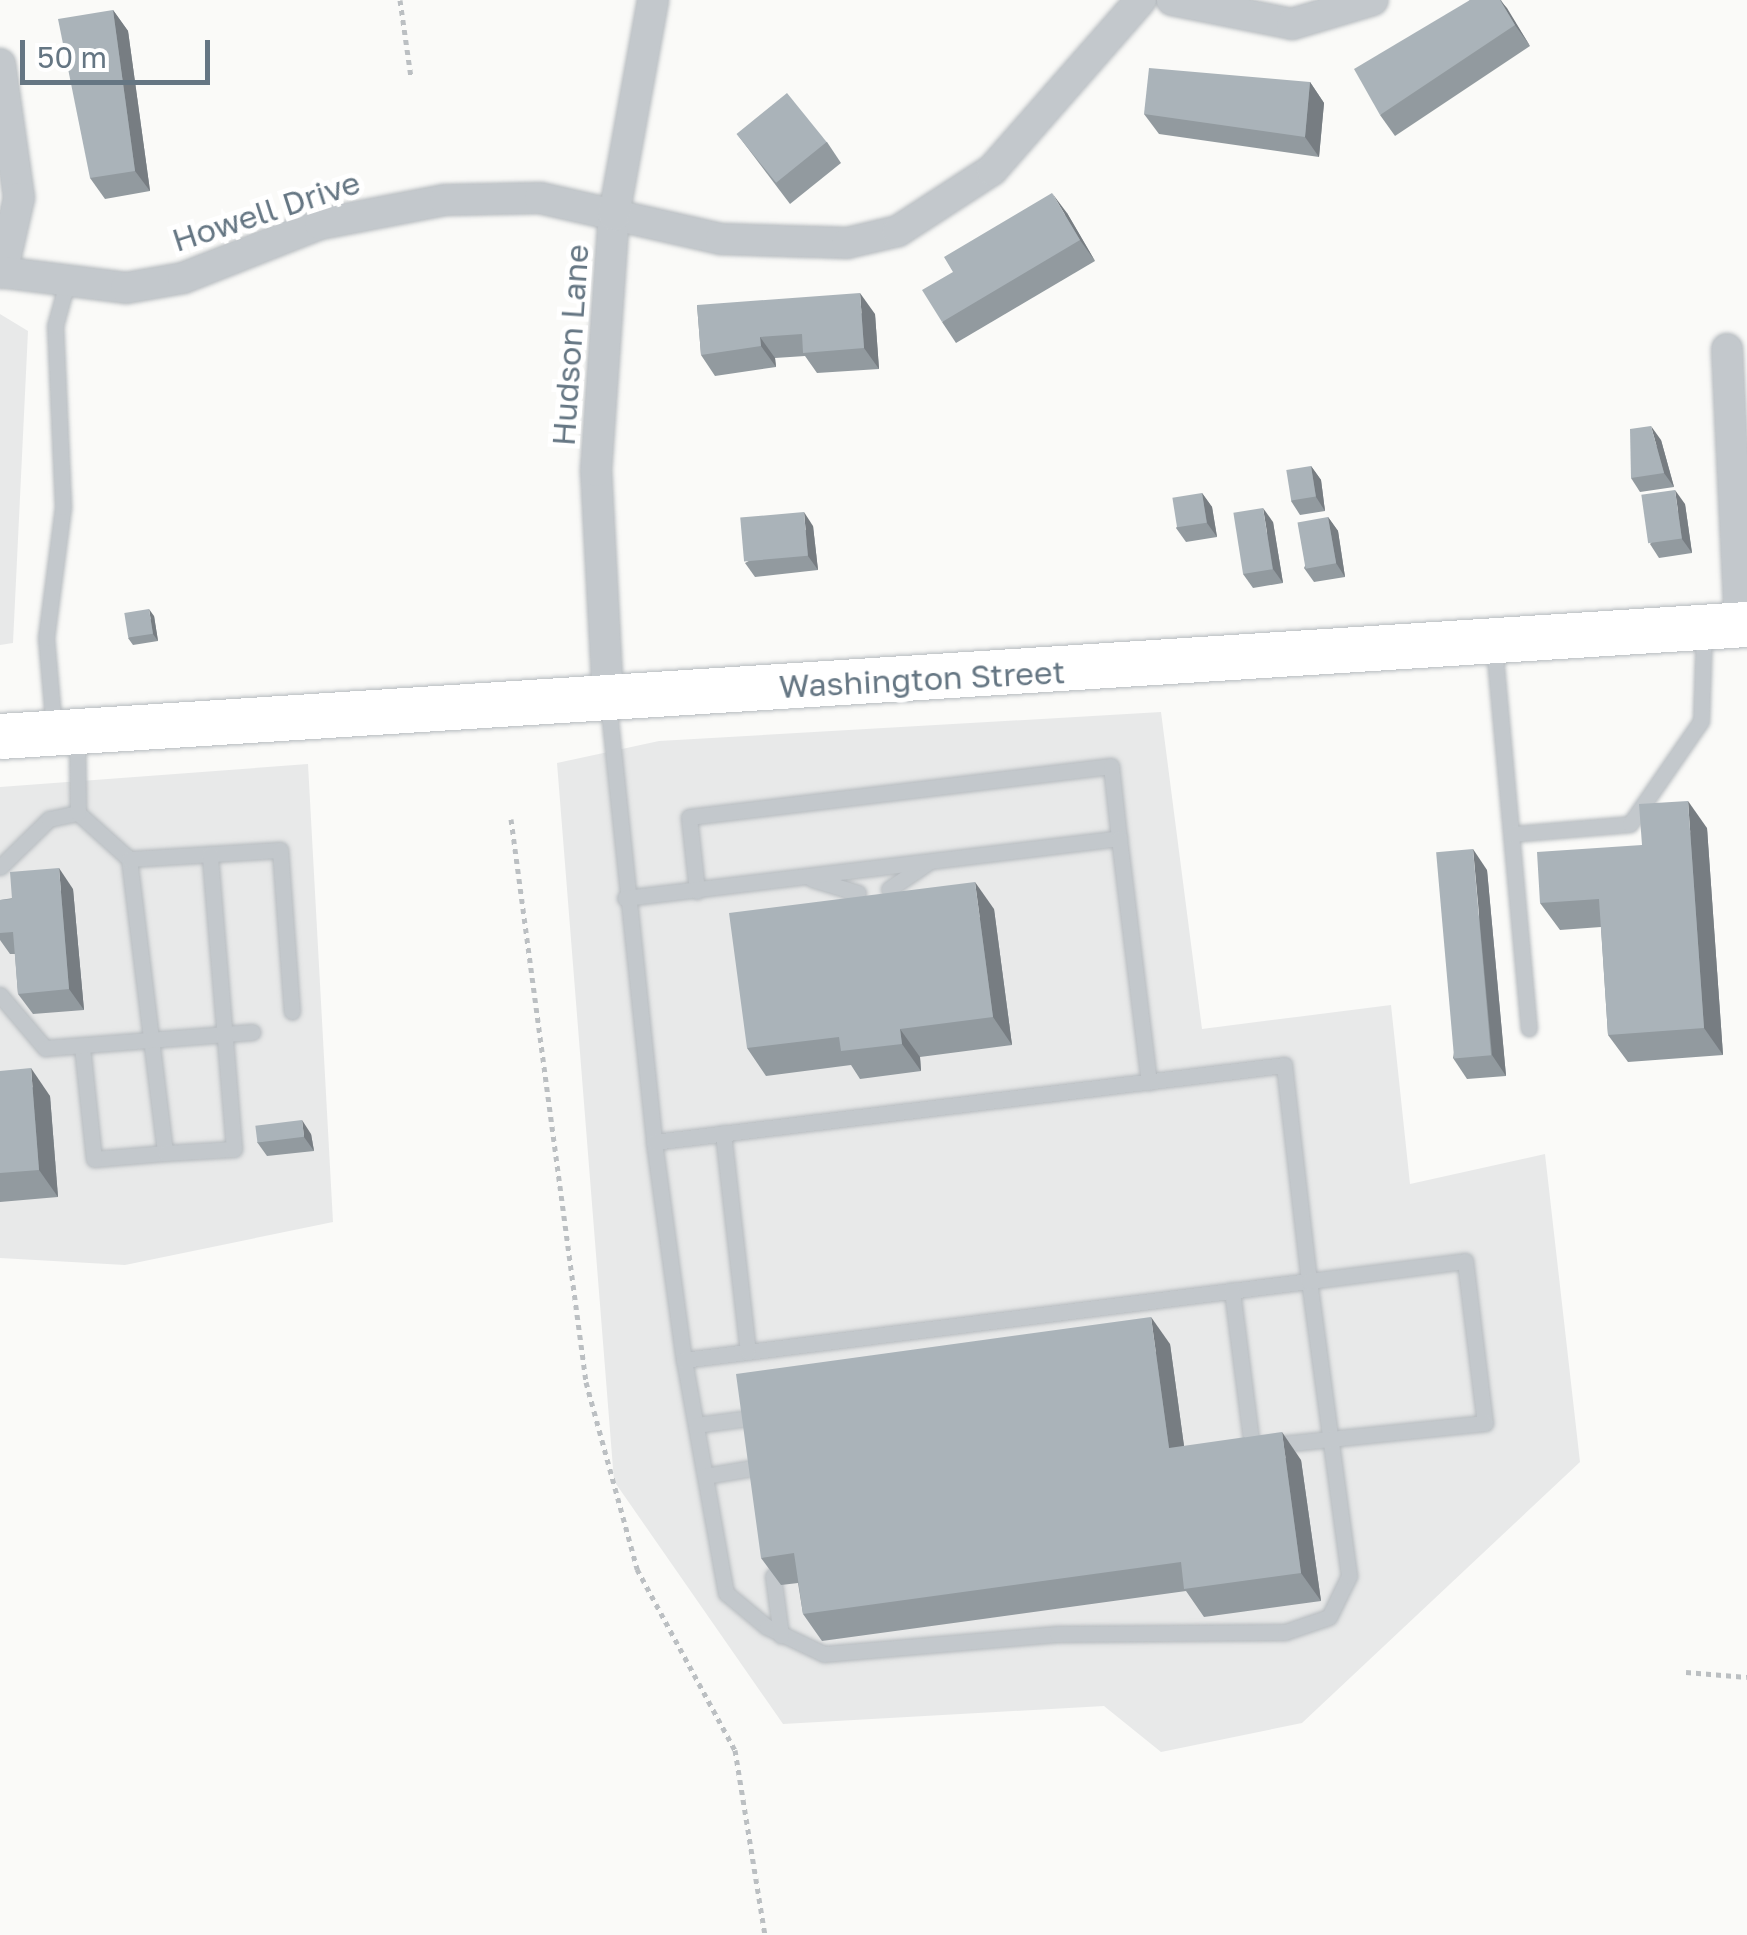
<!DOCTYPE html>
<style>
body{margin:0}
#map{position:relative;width:1747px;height:1935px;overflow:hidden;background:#fafaf8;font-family:"Golos Text",sans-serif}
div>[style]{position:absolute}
.built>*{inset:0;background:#e8e9e9}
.path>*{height:5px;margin-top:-2.5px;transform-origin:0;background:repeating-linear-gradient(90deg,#bbbfc2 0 5px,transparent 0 10px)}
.roads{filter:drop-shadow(0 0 2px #b5babe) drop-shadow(0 0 2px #b5babe)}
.lane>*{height:15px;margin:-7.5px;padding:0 7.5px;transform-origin:7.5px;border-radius:7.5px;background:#c3c8cc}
.street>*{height:30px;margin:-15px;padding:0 15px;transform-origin:15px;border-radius:15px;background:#c3c8cc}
.primary>*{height:45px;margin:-22.5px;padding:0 22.5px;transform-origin:22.5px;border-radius:22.5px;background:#fff}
.wall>*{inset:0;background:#929a9f}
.shaded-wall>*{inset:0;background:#777d82}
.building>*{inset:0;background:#aab3b9;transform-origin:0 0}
span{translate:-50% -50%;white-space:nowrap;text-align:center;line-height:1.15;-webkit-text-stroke:10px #fff;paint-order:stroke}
.street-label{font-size:32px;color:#657683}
.scale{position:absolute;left:20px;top:40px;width:190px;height:45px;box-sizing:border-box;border:5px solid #657683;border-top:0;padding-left:12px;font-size:30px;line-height:35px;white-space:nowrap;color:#657683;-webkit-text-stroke:8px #fff;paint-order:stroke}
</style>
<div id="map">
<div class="built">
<div style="clip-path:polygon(0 314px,28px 331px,13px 643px,0 645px)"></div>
<div style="clip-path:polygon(1161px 712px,1202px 1029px,1391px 1005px,1410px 1184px,1545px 1154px,1580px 1462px,1302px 1723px,1161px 1752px,1104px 1706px,783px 1724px,614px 1481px,557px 763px,659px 741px)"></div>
<div style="clip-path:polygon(308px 764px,333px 1222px,125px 1265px,0 1258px,0 787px)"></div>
</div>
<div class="path">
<div style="left:400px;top:0;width:78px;rotate:81.9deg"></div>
<div style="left:511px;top:819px;width:568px;rotate:82.41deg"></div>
<div style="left:586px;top:1382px;width:194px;rotate:74.7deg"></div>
<div style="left:637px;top:1569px;width:206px;rotate:61.6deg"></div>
<div style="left:735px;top:1750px;width:187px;rotate:80.8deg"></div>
<div style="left:1686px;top:1672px;width:61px;rotate:4.7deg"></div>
</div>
<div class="roads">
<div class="lane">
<div style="left:1494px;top:646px;width:384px;rotate:84.8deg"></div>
<div style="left:608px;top:702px;width:442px;rotate:84deg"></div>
<div style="left:654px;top:1142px;width:220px;rotate:82.2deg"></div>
<div style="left:684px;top:1360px;width:237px;rotate:79.8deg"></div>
<div style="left:726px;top:1593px;width:53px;rotate:39.7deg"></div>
<div style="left:767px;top:1627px;width:63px;rotate:25.3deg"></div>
<div style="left:824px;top:1654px;width:234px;rotate:-4.9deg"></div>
<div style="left:1057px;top:1634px;width:228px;rotate:-0.5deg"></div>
<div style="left:1285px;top:1632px;width:46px;rotate:-18.8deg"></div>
<div style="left:1329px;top:1617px;width:46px;rotate:-64deg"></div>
<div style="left:1349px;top:1576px;width:298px;rotate:-97.7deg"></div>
<div style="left:1309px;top:1281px;width:630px;rotate:172.8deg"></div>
<div style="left:54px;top:729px;width:91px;rotate:-95deg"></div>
<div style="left:46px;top:638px;width:132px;rotate:-82.6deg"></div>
<div style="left:63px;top:507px;width:181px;rotate:-92.5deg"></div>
<div style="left:55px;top:326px;width:41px;rotate:-74.6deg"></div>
<div style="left:78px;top:813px;width:69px;rotate:42deg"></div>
<div style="left:129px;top:859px;width:296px;rotate:83deg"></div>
<div style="left:165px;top:1153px;width:71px;rotate:175.2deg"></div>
<div style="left:94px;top:1159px;width:114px;rotate:-96.1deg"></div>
<div style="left:1512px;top:834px;width:118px;rotate:-4.8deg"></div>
<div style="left:1630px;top:824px;width:125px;rotate:-55.4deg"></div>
<div style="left:1701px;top:721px;width:90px;rotate:-88.1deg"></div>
<div style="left:129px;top:859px;width:151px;rotate:-3.4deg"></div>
<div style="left:280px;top:850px;width:162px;rotate:85.8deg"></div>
<div style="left:0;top:867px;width:69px;rotate:-44.4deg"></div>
<div style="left:49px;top:819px;width:30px;rotate:-12deg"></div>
<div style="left:78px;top:813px;width:78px;rotate:-90.7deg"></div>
<div style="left:812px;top:879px;width:48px;rotate:16.9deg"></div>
<div style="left:889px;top:889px;width:45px;rotate:-34deg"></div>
<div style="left:697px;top:891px;width:74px;rotate:-96.2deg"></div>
<div style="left:689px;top:817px;width:425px;rotate:-6.9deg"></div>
<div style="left:1111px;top:766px;width:72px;rotate:83.7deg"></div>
<div style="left:625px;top:898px;width:498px;rotate:-6.9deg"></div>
<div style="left:1119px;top:838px;width:246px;rotate:83deg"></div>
<div style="left:0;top:995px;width:70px;rotate:49.7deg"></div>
<div style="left:45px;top:1048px;width:208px;rotate:-4.4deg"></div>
<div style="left:723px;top:1133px;width:220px;rotate:83.5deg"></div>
<div style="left:654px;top:1142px;width:635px;rotate:-6.97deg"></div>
<div style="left:1284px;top:1065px;width:217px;rotate:83.4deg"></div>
<div style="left:1309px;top:1281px;width:157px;rotate:-7.3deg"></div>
<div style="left:1465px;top:1261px;width:163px;rotate:83deg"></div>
<div style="left:1485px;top:1423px;width:234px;rotate:174.1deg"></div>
<div style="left:1252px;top:1447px;width:158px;rotate:-97.3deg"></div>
<div style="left:165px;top:1153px;width:69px;rotate:-3.3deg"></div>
<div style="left:234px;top:1149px;width:296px;rotate:-94.7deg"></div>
<div style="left:696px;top:1425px;width:62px;rotate:-7.5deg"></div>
<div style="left:705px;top:1476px;width:60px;rotate:-9.6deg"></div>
<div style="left:773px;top:1576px;width:60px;rotate:82.3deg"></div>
</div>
<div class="street">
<div style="left:1172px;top:0;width:122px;rotate:11.3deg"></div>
<div style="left:1292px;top:24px;width:84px;rotate:-16.5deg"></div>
<div style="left:0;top:64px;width:135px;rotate:81.9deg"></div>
<div style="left:19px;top:198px;width:77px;rotate:102.8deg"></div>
<div style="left:0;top:272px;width:127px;rotate:7.2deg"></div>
<div style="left:126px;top:288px;width:58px;rotate:-10deg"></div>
<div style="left:183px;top:278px;width:147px;rotate:-21.5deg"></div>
<div style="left:320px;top:224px;width:127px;rotate:-10.9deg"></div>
<div style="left:445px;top:200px;width:95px;rotate:-1.2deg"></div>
<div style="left:540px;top:198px;width:186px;rotate:12.8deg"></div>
<div style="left:721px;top:239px;width:126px;rotate:1.8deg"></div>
<div style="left:847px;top:243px;width:52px;rotate:-13.2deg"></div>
<div style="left:898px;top:231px;width:112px;rotate:-33deg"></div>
<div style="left:992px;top:170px;width:226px;rotate:-48.8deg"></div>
<div style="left:1727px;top:349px;width:276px;rotate:87.3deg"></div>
<div style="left:608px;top:698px;width:227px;rotate:-93deg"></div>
<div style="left:596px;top:471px;width:257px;rotate:-86deg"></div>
<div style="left:614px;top:215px;width:219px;rotate:-79.7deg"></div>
</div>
<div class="primary">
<div style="left:0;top:736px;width:1751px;rotate:-3.67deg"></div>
</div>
</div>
<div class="wall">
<div style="clip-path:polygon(1470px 0,1501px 0,1530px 46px,1395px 136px,1380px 115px)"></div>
<div style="clip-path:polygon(113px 10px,128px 31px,150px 191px,105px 199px,90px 178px)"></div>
<div style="clip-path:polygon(1310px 82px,1324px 103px,1319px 157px,1159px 134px,1144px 114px)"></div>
<div style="clip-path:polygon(737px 134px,827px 142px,841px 163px,790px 204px)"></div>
<div style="clip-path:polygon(1067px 213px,1095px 261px,956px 343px,942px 322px)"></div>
<div style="clip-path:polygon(697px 305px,875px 314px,879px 369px,817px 373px,805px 356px,775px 358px,776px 367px,715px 376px,701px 355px)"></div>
<div style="clip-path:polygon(1661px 440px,1674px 487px,1640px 492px,1631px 478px)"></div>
<div style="clip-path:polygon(1311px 466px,1321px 480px,1325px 511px,1300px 515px,1291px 501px)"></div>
<div style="clip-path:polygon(1202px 493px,1212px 507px,1217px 537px,1186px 542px,1176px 528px)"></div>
<div style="clip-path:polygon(1685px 504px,1692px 553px,1659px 558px,1650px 544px)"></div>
<div style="clip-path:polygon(1328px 517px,1338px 531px,1345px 577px,1314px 582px,1304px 568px)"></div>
<div style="clip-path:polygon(1273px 522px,1283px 583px,1253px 588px,1243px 574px)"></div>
<div style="clip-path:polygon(813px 526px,818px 570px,755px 577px,745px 563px)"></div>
<div style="clip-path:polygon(154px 616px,158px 641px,133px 645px,128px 638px)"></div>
<div style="clip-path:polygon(1707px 828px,1723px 1055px,1628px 1062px,1608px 1035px,1601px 927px,1560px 930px,1540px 903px,1642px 845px)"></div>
<div style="clip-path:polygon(1487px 870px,1506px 1076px,1467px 1079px,1453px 1058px)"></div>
<div style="clip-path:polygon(73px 889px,84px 1010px,33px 1014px,18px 994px,15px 954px,10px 954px,0 940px,0 900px)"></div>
<div style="clip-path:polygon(994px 909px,1012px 1045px,920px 1057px,921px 1071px,860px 1079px,851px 1065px,766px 1076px,747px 1048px)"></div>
<div style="clip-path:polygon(0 1071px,50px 1096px,58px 1197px,0 1202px)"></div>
<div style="clip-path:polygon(311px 1134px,314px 1151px,267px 1156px,257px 1142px)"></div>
<div style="clip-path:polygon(1170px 1344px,1184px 1446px,1301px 1460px,1321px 1601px,1204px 1617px,1186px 1591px,822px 1641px,803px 1614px,798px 1583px,781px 1585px,761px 1558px)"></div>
</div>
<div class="shaded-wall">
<div style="clip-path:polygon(1500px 0,1507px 8px,1530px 46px,1515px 25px)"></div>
<div style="clip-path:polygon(113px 10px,128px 31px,150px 191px,135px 171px)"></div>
<div style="clip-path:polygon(1310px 82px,1324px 103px,1319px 157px,1305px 137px)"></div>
<div style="clip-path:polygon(1052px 193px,1067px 213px,1095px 261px,1080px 240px)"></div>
<div style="clip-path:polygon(860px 293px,875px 314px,879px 369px,864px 348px)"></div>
<div style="clip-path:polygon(760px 337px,775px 358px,776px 367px,761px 346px)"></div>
<div style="clip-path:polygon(1651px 426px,1661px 440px,1674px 487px,1664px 473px)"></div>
<div style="clip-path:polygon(1311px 466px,1321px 480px,1325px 511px,1316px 497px)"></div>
<div style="clip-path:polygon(1675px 490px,1685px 504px,1692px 553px,1682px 539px)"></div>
<div style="clip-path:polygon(1202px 493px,1212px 507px,1217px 537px,1207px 523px)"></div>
<div style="clip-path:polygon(1263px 508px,1273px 522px,1283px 583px,1273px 569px)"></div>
<div style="clip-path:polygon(804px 512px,813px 526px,818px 570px,808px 556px)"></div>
<div style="clip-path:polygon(1328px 517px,1338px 531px,1345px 577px,1336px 563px)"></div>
<div style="clip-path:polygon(149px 609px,154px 616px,158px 641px,153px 634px)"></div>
<div style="clip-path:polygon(1688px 801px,1707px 828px,1723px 1055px,1704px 1028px)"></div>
<div style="clip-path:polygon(1473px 849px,1487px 870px,1506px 1076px,1492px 1055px)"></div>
<div style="clip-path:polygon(59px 868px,73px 889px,84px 1010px,69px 989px)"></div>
<div style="clip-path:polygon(975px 882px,994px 909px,1012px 1045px,993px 1017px)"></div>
<div style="clip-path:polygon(900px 1029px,920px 1057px,921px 1071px,902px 1044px)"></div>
<div style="clip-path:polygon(31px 1068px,50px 1096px,58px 1197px,39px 1170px)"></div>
<div style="clip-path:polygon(302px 1120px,311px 1134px,314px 1151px,304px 1137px)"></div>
<div style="clip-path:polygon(1151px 1317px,1170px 1344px,1188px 1475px,1169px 1448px)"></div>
<div style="clip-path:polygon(1282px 1432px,1301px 1460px,1321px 1601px,1301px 1573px)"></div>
</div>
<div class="building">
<div style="clip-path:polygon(1470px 0,1500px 0,1515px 25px,1380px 115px,1354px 69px)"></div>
<div style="clip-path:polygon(113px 10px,135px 171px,90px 178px,58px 19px)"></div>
<div style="clip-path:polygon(1149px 68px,1310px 82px,1305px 137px,1144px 114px)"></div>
<div style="left:787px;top:93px;width:63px;height:65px;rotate:51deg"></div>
<div style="clip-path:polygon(1052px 193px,1080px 240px,942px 322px,922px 290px,953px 272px,944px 257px)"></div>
<div style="clip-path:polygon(860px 293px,864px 348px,803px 353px,802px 334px,760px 337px,761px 346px,701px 355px,697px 305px)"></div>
<div style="clip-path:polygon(1651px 426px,1664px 473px,1631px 478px,1630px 429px)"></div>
<div style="left:1311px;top:466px;width:31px;height:25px;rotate:81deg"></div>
<div style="left:1675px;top:490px;width:49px;height:34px;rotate:82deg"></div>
<div style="left:1202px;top:493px;width:30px;height:30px;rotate:81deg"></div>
<div style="left:1263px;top:508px;width:62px;height:30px;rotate:81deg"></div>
<div style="left:804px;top:512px;width:44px;height:64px;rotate:85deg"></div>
<div style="left:1328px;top:517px;width:47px;height:31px;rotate:80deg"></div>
<div style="left:149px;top:609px;width:25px;height:25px;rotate:81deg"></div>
<div style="clip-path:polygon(1688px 801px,1704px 1028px,1608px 1035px,1599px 899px,1540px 903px,1537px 852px,1642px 845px,1639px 804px)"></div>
<div style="left:1473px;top:849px;width:207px;height:37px;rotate:85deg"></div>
<div style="clip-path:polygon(59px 868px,69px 989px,18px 994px,13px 932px,0 933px,0 900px,12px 899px,10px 872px)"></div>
<div style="clip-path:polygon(975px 882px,993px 1017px,900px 1029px,902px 1044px,841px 1051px,839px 1037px,747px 1048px,729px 913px)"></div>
<div style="clip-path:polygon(31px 1068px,39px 1170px,0 1173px,0 1071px)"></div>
<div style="left:302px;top:1120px;width:17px;height:47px;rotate:83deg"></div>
<div style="clip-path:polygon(1151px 1317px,1169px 1448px,1282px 1432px,1301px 1573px,1184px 1589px,1181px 1562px,803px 1614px,794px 1553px,761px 1558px,736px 1374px)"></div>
</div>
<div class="street-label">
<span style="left:266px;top:211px;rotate:-18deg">Howell Drive</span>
<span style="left:570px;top:345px;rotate:-86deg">Hudson Lane</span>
<span style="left:922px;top:679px;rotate:-3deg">Washington Street</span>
</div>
<div class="scale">50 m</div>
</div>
